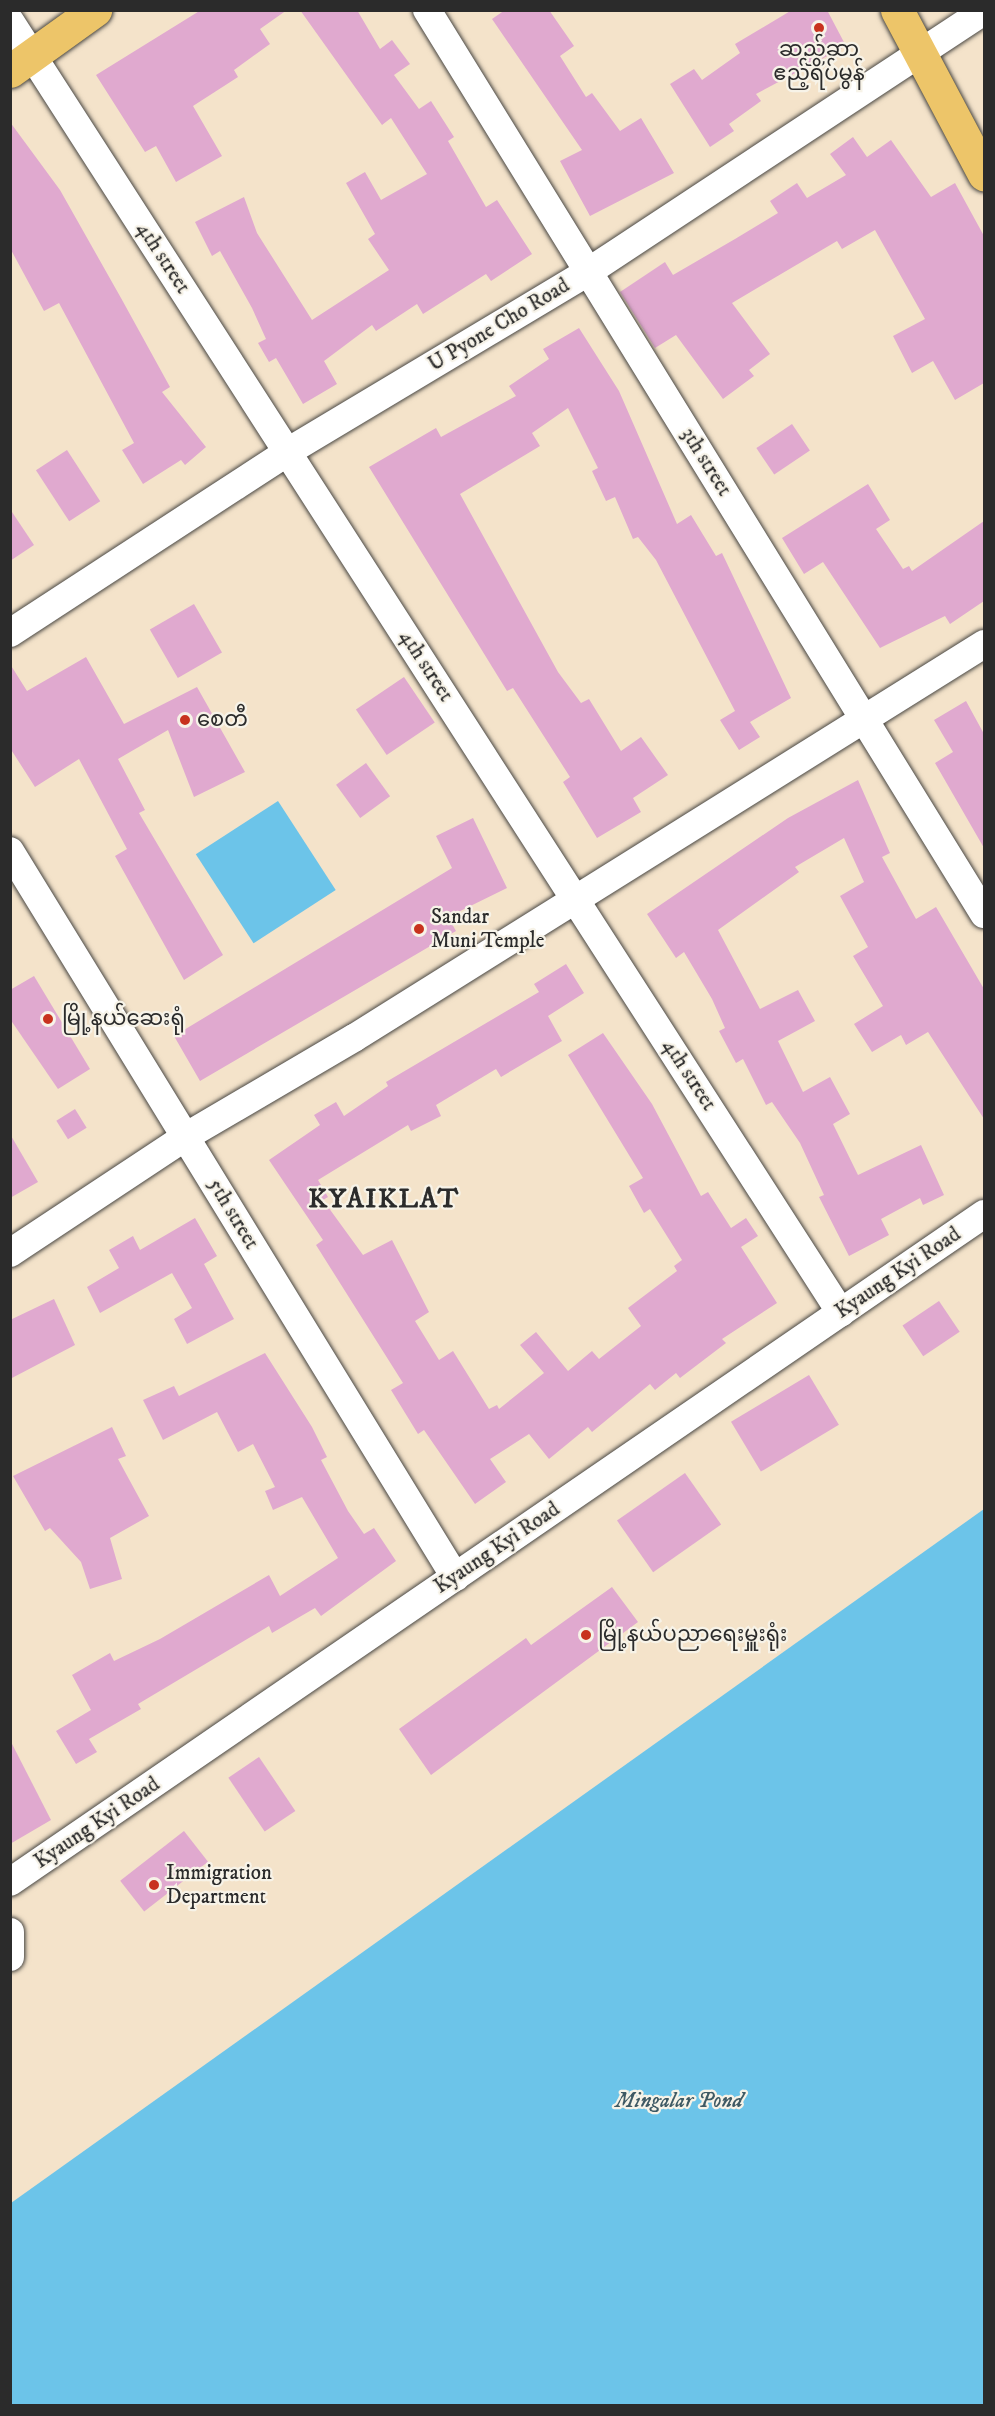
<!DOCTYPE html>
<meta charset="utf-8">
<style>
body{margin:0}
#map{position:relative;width:995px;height:2416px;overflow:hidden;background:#f4e3ca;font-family:"IM FELL DW Pica","Noto Sans Myanmar",serif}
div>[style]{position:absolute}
.water>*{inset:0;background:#6cc4e9;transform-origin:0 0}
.building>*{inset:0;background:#e0a9cf;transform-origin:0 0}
.roads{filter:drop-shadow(0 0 2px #494743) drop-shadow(0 0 2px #494743)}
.minor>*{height:28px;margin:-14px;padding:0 14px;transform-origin:14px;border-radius:14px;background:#fff}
.major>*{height:33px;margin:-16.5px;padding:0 16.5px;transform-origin:16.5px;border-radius:16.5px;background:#edc569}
.dots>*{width:16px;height:16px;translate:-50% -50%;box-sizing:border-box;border:3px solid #f7f3e8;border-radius:50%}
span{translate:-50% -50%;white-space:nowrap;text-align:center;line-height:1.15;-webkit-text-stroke:4.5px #f7f3e8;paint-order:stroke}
.poi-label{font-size:21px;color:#2b2b2b}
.left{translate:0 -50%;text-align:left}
.street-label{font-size:21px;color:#2b2b2b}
.water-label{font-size:22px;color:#3e5964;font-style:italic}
.district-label{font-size:27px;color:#2b2b2b;font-weight:700;letter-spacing:1.5px}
.frame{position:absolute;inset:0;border:12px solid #2b2b2b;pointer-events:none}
</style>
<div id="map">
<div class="water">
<div style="left:278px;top:801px;width:106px;height:98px;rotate:57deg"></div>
<div style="clip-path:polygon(984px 1509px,984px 2405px,11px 2405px,11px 2203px)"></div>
</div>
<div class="building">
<div style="clip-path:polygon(201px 10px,287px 10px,260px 29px,270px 44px,234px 70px,238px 77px,193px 106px,222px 156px,176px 182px,156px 146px,145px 152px,96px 75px)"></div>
<div style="clip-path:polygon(300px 10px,357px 10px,380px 49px,392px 40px,410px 64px,394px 75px,419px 109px,431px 101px,454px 137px,448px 141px,486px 207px,497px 200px,532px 254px,491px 281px,486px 274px,423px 314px,417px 304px,376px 331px,372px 325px,324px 361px,337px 384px,303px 404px,276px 358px,269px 362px,258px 343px,266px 339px,252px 308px,220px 251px,212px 256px,195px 222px,244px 197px,257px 233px,312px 320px,389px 270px,368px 239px,375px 234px,346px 183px,365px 172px,381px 200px,427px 174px,391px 118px,382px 125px)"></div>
<div style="clip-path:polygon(505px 10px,549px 10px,574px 46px,560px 56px,586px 97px,592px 93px,620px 131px,641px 118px,674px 173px,590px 216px,560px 161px,582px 150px,492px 19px)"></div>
<div style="clip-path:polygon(792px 10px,827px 10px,846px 46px,756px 94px,761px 101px,729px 124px,734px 131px,710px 147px,670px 84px,694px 69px,702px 80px,740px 53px,735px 44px)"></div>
<div style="clip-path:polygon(10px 122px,60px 190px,121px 298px,170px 387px,162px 392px,206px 447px,185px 465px,181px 460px,143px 484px,122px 450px,134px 443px,59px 303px,44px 311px,10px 248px)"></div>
<div style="clip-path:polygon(853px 137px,867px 157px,891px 140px,931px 197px,955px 183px,984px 236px,984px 383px,955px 400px,933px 361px,912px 373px,893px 336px,925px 319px,875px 230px,842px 249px,837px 241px,732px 303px,770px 354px,749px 370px,754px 376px,723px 399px,676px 335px,655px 348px,620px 292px,665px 262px,673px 275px,735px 239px,778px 213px,770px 201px,797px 183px,807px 198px,846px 175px,830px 154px)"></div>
<div style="clip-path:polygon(579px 328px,619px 391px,677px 524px,691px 515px,716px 556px,722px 553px,791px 698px,750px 722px,760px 737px,739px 750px,720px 720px,735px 711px,656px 560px,638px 537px,633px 539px,615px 497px,606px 501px,592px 471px,598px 468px,568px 408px,532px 433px,540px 446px,460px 494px,558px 672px,581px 703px,589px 699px,621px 751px,641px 737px,668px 775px,633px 798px,641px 812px,597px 838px,563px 782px,570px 777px,513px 688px,507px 691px,369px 467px,436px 428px,441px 437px,516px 396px,509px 386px,549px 359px,543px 349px)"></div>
<div style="left:792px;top:424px;width:32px;height:43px;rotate:56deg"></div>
<div style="left:67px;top:450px;width:61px;height:37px;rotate:57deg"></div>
<div style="clip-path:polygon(868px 484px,890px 520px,876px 529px,903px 569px,909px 566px,912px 571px,984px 521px,984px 601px,950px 624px,945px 616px,880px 648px,823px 562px,804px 574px,782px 538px)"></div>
<div style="clip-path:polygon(10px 509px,34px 545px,10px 561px)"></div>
<div style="left:194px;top:604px;width:56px;height:51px;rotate:60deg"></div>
<div style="clip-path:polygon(86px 657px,124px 724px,197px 687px,245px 772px,194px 797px,168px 730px,118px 759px,145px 810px,139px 813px,223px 955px,184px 980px,115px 856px,127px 849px,79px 759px,35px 787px,10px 748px,10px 664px,27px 691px)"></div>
<div style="left:404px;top:677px;width:55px;height:58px;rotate:56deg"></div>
<div style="clip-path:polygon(966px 701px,984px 734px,984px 848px,935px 763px,953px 752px,934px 720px)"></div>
<div style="left:366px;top:763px;width:41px;height:37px;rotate:54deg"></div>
<div style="clip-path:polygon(858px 780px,890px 853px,882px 857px,916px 919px,936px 907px,984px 989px,984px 1119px,928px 1032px,906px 1045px,901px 1035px,872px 1052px,854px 1024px,883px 1006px,853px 956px,868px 947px,840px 896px,864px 882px,844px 838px,795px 867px,799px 872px,718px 930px,760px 1009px,798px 990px,815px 1021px,778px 1041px,803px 1092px,830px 1077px,850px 1114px,833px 1124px,858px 1175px,921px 1145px,944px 1195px,923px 1205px,920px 1198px,881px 1219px,889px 1235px,849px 1256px,819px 1197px,824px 1195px,800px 1143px,772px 1102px,766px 1105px,743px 1059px,736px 1063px,719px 1031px,725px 1028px,712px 999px,684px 952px,676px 958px,647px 914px,788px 818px)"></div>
<div style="clip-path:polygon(473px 818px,507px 888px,448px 917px,456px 931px,200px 1081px,174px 1036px,452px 868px,436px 836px)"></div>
<div style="clip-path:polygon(566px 964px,584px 993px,548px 1016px,562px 1041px,501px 1077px,496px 1069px,436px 1105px,441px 1116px,411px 1131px,408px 1125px,318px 1180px,328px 1197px,323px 1200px,363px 1255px,392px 1240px,429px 1312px,415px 1321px,439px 1360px,453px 1351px,489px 1409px,497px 1405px,499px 1409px,544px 1373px,520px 1345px,536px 1332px,568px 1371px,592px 1351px,599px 1359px,641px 1326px,628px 1308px,677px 1271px,674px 1266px,682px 1260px,650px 1209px,644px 1213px,629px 1186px,643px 1178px,568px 1055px,603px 1033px,652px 1104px,701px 1196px,708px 1192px,731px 1228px,746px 1218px,758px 1236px,741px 1247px,777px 1303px,722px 1339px,726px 1343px,680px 1378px,676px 1373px,655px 1390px,650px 1384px,592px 1432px,588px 1427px,549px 1459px,529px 1434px,490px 1459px,506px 1482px,475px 1504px,424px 1430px,418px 1434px,391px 1390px,403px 1383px,316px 1245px,323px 1240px,269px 1160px,320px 1125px,314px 1115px,336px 1102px,344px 1116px,388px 1086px,386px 1082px,539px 992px,534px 984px)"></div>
<div style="clip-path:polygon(34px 976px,90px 1069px,58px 1089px,10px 1019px,10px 990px)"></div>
<div style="left:75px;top:1109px;width:22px;height:22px;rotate:58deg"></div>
<div style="clip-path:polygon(10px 1134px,38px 1182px,10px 1198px)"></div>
<div style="clip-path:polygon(195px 1218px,217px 1256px,204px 1264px,234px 1319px,187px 1344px,174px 1319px,192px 1308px,172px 1273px,100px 1313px,87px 1287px,119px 1268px,109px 1250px,133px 1236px,140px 1250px)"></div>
<div style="clip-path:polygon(54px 1299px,75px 1345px,10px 1379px,10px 1320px)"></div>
<div style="left:939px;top:1301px;width:37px;height:44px;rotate:56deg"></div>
<div style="clip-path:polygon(265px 1353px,312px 1427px,327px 1457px,321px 1460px,348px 1511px,364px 1534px,374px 1528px,396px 1561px,321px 1616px,315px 1608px,272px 1633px,269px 1626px,138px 1704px,141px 1709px,89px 1739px,97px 1752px,76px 1764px,56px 1731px,91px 1710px,72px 1675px,110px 1653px,114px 1661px,160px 1639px,269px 1575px,280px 1596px,338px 1558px,302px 1497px,273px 1510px,265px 1491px,275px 1487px,253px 1444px,238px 1452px,217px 1412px,163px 1440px,143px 1400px,174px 1386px,179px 1396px)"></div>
<div style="left:809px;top:1375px;width:58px;height:91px;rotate:59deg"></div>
<div style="clip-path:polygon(112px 1427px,126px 1456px,118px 1459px,149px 1516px,110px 1538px,122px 1579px,90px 1589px,81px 1562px,50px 1528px,45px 1531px,13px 1476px)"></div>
<div style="left:685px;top:1473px;width:63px;height:83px;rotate:55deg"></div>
<div style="clip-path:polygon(612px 1587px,638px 1622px,431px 1775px,399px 1729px,526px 1638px,531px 1645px)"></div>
<div style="clip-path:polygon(10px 1740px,51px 1820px,10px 1844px)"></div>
<div style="left:259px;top:1757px;width:65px;height:37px;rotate:56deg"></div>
<div style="left:184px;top:1831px;width:39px;height:81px;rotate:52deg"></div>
</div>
<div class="roads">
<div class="minor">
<div style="left:427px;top:10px;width:1062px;rotate:58.36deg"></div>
<div style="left:10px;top:21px;width:1536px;rotate:57.25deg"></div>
<div style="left:10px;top:633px;width:333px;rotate:-33.1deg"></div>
<div style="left:289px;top:451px;width:348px;rotate:-30.9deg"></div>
<div style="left:588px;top:272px;width:474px;rotate:-33.4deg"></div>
<div style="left:10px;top:851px;width:852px;rotate:58.49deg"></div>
<div style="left:10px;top:1253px;width:210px;rotate:-33.5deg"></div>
<div style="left:185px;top:1137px;width:196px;rotate:-30.4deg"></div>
<div style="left:354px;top:1038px;width:743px;rotate:-32.02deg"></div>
<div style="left:10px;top:1882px;width:1181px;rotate:-34.44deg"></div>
<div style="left:10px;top:1932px;width:25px;rotate:90deg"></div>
</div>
<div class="major">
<div style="left:897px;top:10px;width:186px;rotate:62.1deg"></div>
<div style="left:10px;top:71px;width:105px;rotate:-35.7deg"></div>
</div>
</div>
<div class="dots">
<div style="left:819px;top:28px;background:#c8321e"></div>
<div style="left:185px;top:720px;background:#c8321e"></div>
<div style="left:419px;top:929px;background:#c8321e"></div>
<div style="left:48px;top:1019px;background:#c8321e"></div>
<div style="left:586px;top:1635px;background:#c8321e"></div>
<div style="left:154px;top:1885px;background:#c8321e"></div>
</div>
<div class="poi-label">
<span style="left:819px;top:62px">ဆည်ဆာ<br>ဧည့်ရိပ်မွန်</span>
<span class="left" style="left:197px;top:720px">စေတီ</span>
<span class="left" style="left:431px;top:929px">Sandar<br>Muni Temple</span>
<span class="left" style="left:62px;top:1019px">မြို့နယ်ဆေးရုံ</span>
<span class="left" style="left:598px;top:1635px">မြို့နယ်ပညာရေးမှူးရုံး</span>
<span class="left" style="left:166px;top:1885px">Immigration<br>Department</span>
</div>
<div class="street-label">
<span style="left:163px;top:258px;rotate:57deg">4th street</span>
<span style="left:499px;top:325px;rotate:-31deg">U Pyone Cho Road</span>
<span style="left:706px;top:462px;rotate:58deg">3th street</span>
<span style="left:426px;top:666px;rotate:57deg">4th street</span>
<span style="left:689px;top:1075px;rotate:57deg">4th street</span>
<span style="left:233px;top:1214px;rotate:59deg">5th street</span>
<span style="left:898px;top:1273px;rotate:-34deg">Kyaung Kyi Road</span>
<span style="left:497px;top:1548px;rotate:-34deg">Kyaung Kyi Road</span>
<span style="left:97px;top:1823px;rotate:-34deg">Kyaung Kyi Road</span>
</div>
<div class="water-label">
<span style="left:679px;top:2101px">Mingalar Pond</span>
</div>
<div class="district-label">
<span style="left:384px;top:1200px">KYAIKLAT</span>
</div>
<div class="frame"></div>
</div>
